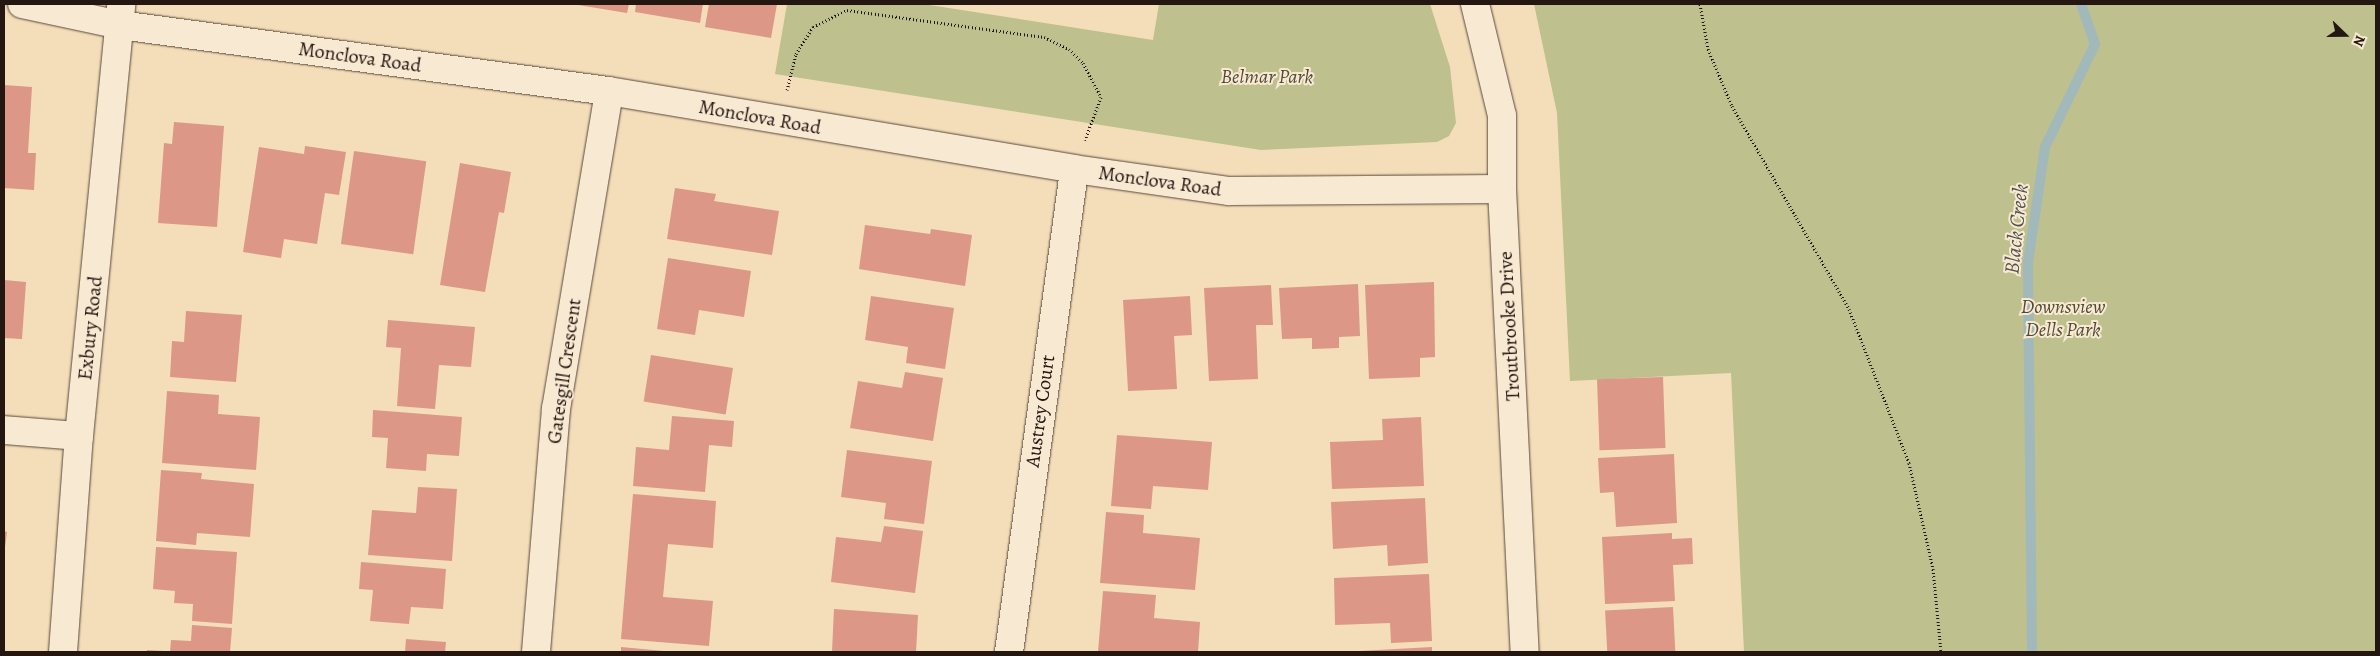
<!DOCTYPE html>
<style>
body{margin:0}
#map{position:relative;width:2380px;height:656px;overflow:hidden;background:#f4ddb9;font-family:Alegreya,serif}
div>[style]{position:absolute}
.green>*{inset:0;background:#bec08d}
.stream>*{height:10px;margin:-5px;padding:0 5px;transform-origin:5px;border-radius:5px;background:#a1b9ba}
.building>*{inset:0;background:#dc9786;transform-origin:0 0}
.path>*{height:3px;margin-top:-1.5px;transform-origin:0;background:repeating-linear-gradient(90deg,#241712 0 1px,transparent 0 3.5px)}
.roads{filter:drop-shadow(0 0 1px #58483c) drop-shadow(0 0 1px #58483c)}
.street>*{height:28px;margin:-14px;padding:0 14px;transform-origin:14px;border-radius:14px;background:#f8e9d2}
.secondary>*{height:28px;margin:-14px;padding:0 14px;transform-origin:14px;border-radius:14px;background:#f8e9d2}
span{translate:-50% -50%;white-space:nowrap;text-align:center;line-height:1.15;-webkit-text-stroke:4px #f8e9d2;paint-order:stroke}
.street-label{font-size:20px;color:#241712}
.park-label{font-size:20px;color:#524a37;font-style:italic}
.water-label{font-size:21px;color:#50504d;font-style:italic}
.frame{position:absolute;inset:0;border:5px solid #241712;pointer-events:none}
.north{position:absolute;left:2320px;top:10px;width:50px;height:50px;-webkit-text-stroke:4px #f8e9d2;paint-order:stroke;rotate:112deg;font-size:14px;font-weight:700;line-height:20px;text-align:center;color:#241712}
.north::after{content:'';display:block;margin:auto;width:18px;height:22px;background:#241712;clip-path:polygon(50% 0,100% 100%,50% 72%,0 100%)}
</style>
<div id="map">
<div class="green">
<div style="clip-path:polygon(787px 4px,923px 4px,1153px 40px,1159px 4px,1430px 4px,1450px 67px,1456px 123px,1449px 136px,1437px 142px,1261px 150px,775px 74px)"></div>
<div style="clip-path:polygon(1534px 4px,2376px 4px,2376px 652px,1744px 652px,1731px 373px,1570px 381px,1557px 113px)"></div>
</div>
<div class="stream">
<div style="left:2032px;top:652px;width:389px;rotate:-90.6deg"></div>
<div style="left:2028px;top:263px;width:117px;rotate:-81.7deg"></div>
<div style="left:2045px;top:147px;width:114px;rotate:-64.1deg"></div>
<div style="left:2095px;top:44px;width:42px;rotate:-109.3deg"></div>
</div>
<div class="building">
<div style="clip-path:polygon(572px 4px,629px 4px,627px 13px)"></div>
<div style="clip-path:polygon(636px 4px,703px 4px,700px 23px,635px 12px)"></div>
<div style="clip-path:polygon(709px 4px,777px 4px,771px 38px,705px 27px)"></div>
<div style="clip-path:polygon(4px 85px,32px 87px,28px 153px,36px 153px,34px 190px,4px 188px)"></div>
<div style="clip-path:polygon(174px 122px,224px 126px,217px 227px,158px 223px,164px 143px,172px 144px)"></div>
<div style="clip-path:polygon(305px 146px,346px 152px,339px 195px,325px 193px,317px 244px,284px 239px,281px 258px,243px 252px,259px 147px,304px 154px)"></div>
<div style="left:354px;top:151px;width:73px;height:94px;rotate:8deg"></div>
<div style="clip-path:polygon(460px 163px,511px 172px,504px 213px,499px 212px,485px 292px,440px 285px)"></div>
<div style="clip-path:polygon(675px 188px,716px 194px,714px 201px,779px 211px,772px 255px,667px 239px)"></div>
<div style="clip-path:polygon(865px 225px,930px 234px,931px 229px,972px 235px,965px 286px,859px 269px)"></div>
<div style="clip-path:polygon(668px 258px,751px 271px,744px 317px,699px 310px,695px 335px,657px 329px)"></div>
<div style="clip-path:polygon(4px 280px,26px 282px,22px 339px,4px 338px)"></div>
<div style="clip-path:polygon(1434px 282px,1435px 357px,1420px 358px,1420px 377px,1369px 379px,1365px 285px)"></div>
<div style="clip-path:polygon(1358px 284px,1360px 336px,1339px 337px,1339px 348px,1312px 349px,1312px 338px,1282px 339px,1279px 288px)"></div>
<div style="clip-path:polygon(1271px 285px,1273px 325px,1256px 325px,1258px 379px,1209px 381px,1204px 288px)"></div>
<div style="clip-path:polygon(871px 296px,954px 308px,945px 369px,906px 363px,908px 347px,865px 340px)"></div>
<div style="clip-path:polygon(1190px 296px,1192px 335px,1174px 336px,1177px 389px,1128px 391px,1123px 300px)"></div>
<div style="clip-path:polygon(186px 311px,242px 315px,236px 382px,170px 377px,172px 341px,184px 342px)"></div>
<div style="clip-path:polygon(388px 320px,475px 327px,471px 367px,439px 365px,435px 409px,397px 406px,401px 348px,386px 347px)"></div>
<div style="left:651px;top:355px;width:83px;height:47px;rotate:9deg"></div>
<div style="clip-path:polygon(905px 372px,943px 378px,933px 441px,850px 428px,858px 381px,902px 388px)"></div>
<div style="left:1663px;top:377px;width:71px;height:66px;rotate:88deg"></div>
<div style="clip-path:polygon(167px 391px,219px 395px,218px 414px,260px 417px,256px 470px,162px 463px)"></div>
<div style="clip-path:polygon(373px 410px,462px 417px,459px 456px,427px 454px,426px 471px,386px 468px,388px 438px,372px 437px)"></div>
<div style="clip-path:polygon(672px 416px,734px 421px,732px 447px,709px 445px,705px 492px,633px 486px,636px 447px,669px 450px)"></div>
<div style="clip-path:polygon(1421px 417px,1424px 486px,1332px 489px,1330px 442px,1383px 440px,1382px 419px)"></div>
<div style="clip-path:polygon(1117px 435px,1212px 442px,1208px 490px,1153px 486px,1151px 509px,1111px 506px)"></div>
<div style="clip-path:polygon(847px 450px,932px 461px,924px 524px,884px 519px,886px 503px,841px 497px)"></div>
<div style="clip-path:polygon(1674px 454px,1677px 523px,1616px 527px,1614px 492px,1600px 493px,1598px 458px)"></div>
<div style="clip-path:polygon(161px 470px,202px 473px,201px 479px,254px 484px,250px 537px,197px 533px,196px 545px,156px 541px)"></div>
<div style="clip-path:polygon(418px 487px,457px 489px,452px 561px,368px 555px,372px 510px,416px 513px)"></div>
<div style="clip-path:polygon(633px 494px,716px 501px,713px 548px,668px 544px,663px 597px,713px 601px,709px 646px,621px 639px)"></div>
<div style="clip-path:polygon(1425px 498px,1428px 563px,1388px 566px,1387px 545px,1333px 549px,1331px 502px)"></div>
<div style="clip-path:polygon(1106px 512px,1144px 515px,1143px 533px,1200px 538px,1195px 590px,1100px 583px)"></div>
<div style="clip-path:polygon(884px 526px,923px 531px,915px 593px,831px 582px,836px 537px,881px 542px)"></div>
<div style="clip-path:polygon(4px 531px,7px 532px,5px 547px,4px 547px)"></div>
<div style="clip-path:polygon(1672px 533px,1672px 539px,1692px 538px,1693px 564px,1673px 565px,1675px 601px,1605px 604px,1602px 537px)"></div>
<div style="clip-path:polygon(156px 547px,237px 552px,232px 624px,192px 621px,193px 604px,174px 603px,175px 591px,153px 589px)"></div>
<div style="clip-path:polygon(361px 562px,446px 569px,443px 609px,411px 607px,409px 624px,370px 621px,373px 590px,359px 589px)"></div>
<div style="clip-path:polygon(1429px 574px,1432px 641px,1391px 643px,1390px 623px,1335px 625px,1334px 578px)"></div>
<div style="clip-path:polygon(1103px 591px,1156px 595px,1154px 618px,1200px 622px,1198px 652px,1098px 652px)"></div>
<div style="left:1673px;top:607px;width:45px;height:68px;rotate:87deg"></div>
<div style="clip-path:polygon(834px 609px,918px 615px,916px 652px,832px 652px)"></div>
<div style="clip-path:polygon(192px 625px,232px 628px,230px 652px,170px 652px,171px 640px,191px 641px)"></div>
<div style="clip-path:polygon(406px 639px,446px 642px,445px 652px,405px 652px)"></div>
<div style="clip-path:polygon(621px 647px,664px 651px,664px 652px,621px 652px)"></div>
<div style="clip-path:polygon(1432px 647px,1432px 652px,1359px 652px,1359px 651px)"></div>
<div style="clip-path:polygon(147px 650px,164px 651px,164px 652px,147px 652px)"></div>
</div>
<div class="path">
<div style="left:1700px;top:4px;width:46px;rotate:79.9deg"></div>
<div style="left:1708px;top:49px;width:62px;rotate:67.2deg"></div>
<div style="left:1732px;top:106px;width:234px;rotate:60deg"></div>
<div style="left:1849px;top:309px;width:165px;rotate:68.7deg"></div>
<div style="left:1909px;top:463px;width:109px;rotate:77.2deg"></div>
<div style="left:1933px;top:569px;width:83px;rotate:84.5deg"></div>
<div style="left:787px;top:90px;width:37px;rotate:-76deg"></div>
<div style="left:796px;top:54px;width:32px;rotate:-58deg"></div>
<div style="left:813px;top:27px;width:38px;rotate:-27deg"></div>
<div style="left:847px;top:10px;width:199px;rotate:7.8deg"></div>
<div style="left:1044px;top:37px;width:28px;rotate:26deg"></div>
<div style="left:1069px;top:49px;width:20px;rotate:45deg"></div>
<div style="left:1083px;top:63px;width:38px;rotate:62deg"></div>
<div style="left:1101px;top:97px;width:46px;rotate:110.4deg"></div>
</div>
<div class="roads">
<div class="street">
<div style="left:22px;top:4px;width:100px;rotate:12.1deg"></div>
<div style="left:120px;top:25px;width:493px;rotate:7.7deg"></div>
<div style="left:609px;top:91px;width:471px;rotate:9.5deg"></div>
<div style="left:1074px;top:169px;width:157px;rotate:8.1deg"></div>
<div style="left:1229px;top:191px;width:273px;rotate:-0.4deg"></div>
<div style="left:1475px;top:4px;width:115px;rotate:76.4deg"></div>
<div style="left:1502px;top:116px;width:73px;rotate:90deg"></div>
<div style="left:1502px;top:189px;width:464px;rotate:87.2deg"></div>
<div style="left:4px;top:430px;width:75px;rotate:4.6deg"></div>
<div style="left:536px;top:652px;width:244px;rotate:-85.3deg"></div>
<div style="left:556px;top:409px;width:322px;rotate:-80.5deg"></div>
<div style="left:1009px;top:652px;width:487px;rotate:-82.3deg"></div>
</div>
<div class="secondary">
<div style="left:63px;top:652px;width:217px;rotate:-85.8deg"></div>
<div style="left:79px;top:436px;width:434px;rotate:-84.4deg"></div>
</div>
</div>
<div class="street-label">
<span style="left:360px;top:57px;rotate:8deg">Monclova Road</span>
<span style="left:760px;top:117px;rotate:10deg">Monclova Road</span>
<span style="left:1160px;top:181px;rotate:8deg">Monclova Road</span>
<span style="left:1509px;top:326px;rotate:-93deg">Troutbrooke Drive</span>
<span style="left:90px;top:328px;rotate:-84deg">Exbury Road</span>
<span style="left:564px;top:371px;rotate:-82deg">Gatesgill Crescent</span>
<span style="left:1040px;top:411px;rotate:-82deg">Austrey Court</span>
</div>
<div class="park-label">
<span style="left:1267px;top:76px">Belmar Park</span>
<span style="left:2063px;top:318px">Downsview<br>Dells Park</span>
</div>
<div class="water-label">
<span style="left:2016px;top:229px;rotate:-84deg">Black Creek</span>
</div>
<div class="frame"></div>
<div class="north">N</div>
</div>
